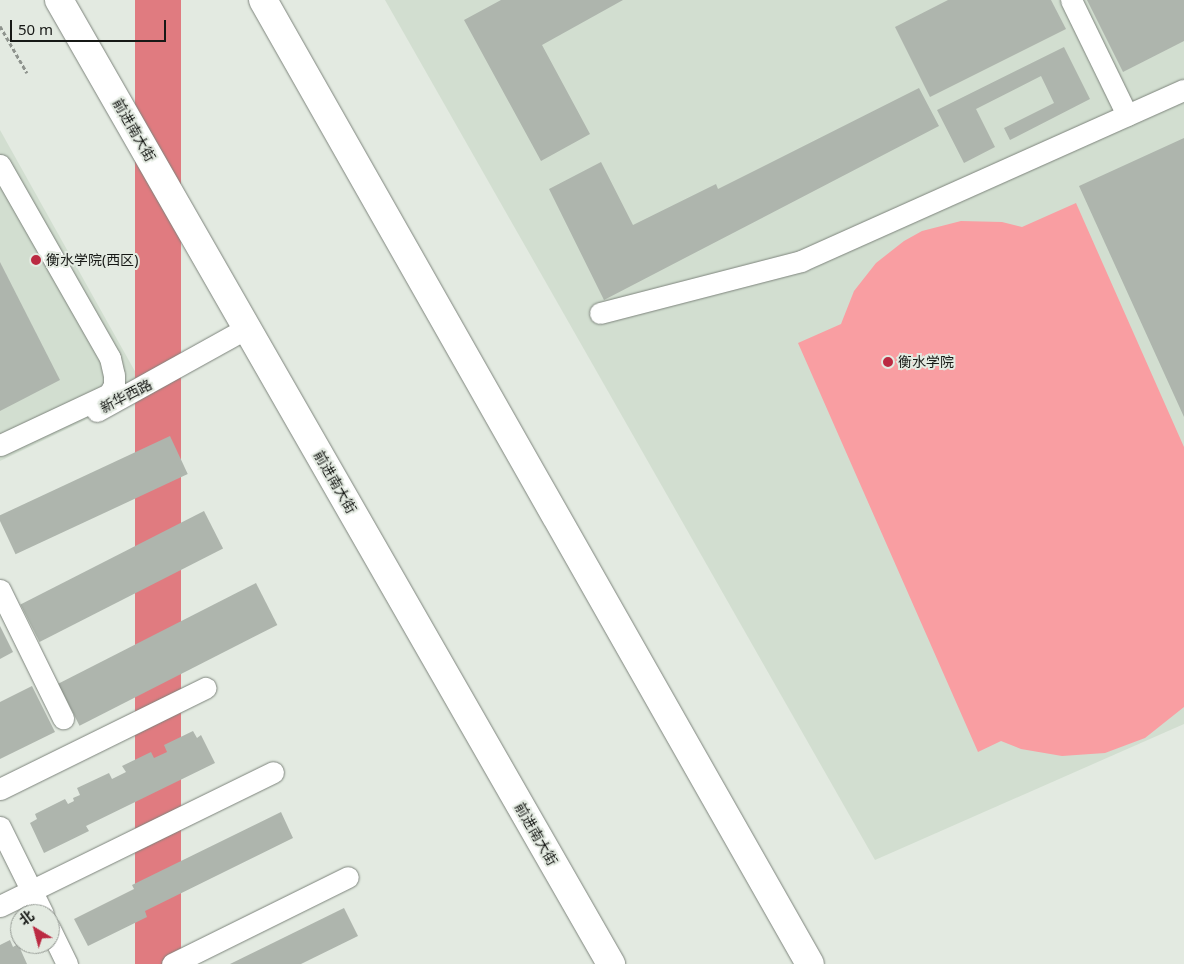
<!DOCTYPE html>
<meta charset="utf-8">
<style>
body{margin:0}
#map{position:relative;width:1184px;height:964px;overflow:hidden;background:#e3eae1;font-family:"Noto Sans","Noto Sans SC",sans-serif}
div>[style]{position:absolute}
.built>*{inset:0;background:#d2ded0}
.green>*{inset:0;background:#f99ea2}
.water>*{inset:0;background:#e07b80;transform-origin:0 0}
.building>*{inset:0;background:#aeb5ad;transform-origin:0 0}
.path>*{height:3px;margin-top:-1.5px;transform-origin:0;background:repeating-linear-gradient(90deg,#8e938d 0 4px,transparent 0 6.5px)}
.roads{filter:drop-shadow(0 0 1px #7d847c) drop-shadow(0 0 1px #7d847c)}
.minor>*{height:21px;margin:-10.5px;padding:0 10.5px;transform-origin:10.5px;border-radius:10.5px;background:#fff}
.major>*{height:28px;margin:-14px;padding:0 14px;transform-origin:14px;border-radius:14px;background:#fff}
.dots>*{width:14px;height:14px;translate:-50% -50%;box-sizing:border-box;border:2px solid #e3eae1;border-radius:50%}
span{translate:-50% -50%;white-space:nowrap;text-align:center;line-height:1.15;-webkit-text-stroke:4px #e3eae1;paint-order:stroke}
.street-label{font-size:14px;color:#171916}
.poi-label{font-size:14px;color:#171916}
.left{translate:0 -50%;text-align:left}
.north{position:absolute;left:10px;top:904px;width:50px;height:50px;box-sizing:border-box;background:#e3eae1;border:1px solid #919690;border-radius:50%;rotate:323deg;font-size:14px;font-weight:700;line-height:20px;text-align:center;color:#171916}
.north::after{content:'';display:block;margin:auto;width:18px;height:22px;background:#bb2a42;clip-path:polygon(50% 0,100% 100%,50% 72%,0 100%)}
.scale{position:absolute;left:10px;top:20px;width:156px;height:22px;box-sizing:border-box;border:2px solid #171916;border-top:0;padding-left:6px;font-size:15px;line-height:18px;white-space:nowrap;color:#171916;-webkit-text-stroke:4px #e3eae1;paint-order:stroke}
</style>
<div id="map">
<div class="built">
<div style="clip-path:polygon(385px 0,1184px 0,1184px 724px,875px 860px)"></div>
<div style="clip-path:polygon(0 130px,146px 391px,0 461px)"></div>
</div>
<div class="green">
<div style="clip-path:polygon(1076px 203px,1184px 447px,1184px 707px,1145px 738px,1105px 753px,1062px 756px,1021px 749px,1001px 741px,978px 752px,798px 343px,841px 324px,854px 291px,876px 263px,904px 241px,922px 231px,961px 221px,1002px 222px,1022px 227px)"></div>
</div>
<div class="water">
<div style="left:135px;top:0;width:46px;height:1112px"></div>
</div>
<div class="building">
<div style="clip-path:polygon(501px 0,623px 0,542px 45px,590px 134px,541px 161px,464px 20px)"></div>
<div style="clip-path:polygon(948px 0,1051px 0,1066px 29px,930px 97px,895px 27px)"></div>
<div style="clip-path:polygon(1087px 0,1184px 0,1184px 41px,1123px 72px)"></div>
<div style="clip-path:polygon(1064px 47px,1090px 99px,1010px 140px,1004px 128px,1054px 103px,1041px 76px,976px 109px,995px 147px,964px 163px,937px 110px)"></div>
<div style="clip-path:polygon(919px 88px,939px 126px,604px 300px,549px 189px,601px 162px,633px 225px,716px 184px,718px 189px)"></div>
<div style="clip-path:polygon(1184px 138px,1184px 417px,1079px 186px)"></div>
<div style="clip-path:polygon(0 262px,60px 380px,0 411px)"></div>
<div style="left:170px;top:436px;width:42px;height:190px;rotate:65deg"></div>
<div style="left:204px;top:511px;width:42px;height:206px;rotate:63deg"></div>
<div style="left:256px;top:583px;width:47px;height:222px;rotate:63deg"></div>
<div style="clip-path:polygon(0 626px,13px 652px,0 659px)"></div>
<div style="clip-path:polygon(32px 686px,55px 732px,0 759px,0 702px)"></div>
<div style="clip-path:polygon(193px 731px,197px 738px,201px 735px,215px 763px,86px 826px,89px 831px,44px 853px,30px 823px,37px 819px,35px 814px,65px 799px,68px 804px,74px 801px,73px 798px,80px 795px,77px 788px,109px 773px,112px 779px,126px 772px,122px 766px,151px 752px,154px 758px,167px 752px,164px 745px)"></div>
<div style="clip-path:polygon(281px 812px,293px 838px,145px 911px,147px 917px,88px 946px,74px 919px,134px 889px,132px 885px)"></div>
<div style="clip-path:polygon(344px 908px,358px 936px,301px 964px,230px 964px)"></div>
<div style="clip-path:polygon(10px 940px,13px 947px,18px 944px,27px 964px,0 964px,0 945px)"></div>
</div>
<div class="path">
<div style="left:0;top:26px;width:54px;rotate:60.1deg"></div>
</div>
<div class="roads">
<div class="minor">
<div style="left:1071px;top:0;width:128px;rotate:64deg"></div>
<div style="left:0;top:165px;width:222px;rotate:60.3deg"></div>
<div style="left:110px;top:358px;width:17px;rotate:77deg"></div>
<div style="left:114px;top:375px;width:10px;rotate:90deg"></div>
<div style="left:114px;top:385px;width:10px;rotate:119deg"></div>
<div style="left:109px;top:394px;width:120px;rotate:154.9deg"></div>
<div style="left:600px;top:313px;width:208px;rotate:-14.5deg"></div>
<div style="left:801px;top:261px;width:419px;rotate:-24.1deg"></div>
<div style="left:97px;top:411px;width:171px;rotate:-29deg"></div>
<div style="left:0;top:590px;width:143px;rotate:63.8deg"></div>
<div style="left:0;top:789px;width:229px;rotate:-26.2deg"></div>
<div style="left:0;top:827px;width:97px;rotate:63.7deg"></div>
<div style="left:0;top:906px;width:304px;rotate:-26.1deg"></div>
<div style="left:50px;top:929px;width:39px;rotate:64deg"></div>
<div style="left:172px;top:964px;width:196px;rotate:-26.3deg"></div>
</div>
<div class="major">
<div style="left:59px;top:0;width:1111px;rotate:60.2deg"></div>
<div style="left:263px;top:0;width:1108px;rotate:60.43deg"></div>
</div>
</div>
<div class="dots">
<div style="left:36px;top:260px;background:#bb2a42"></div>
<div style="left:888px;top:362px;background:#bb2a42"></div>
</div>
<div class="street-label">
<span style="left:134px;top:130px;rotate:60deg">前进南大街</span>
<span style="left:126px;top:396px;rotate:-27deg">新华西路</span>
<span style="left:335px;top:482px;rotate:60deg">前进南大街</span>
<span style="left:536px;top:834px;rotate:60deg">前进南大街</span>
</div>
<div class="poi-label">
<span class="left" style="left:46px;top:260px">衡水学院(西区)</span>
<span class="left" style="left:898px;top:362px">衡水学院</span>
</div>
<div class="north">北</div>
<div class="scale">50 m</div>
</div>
